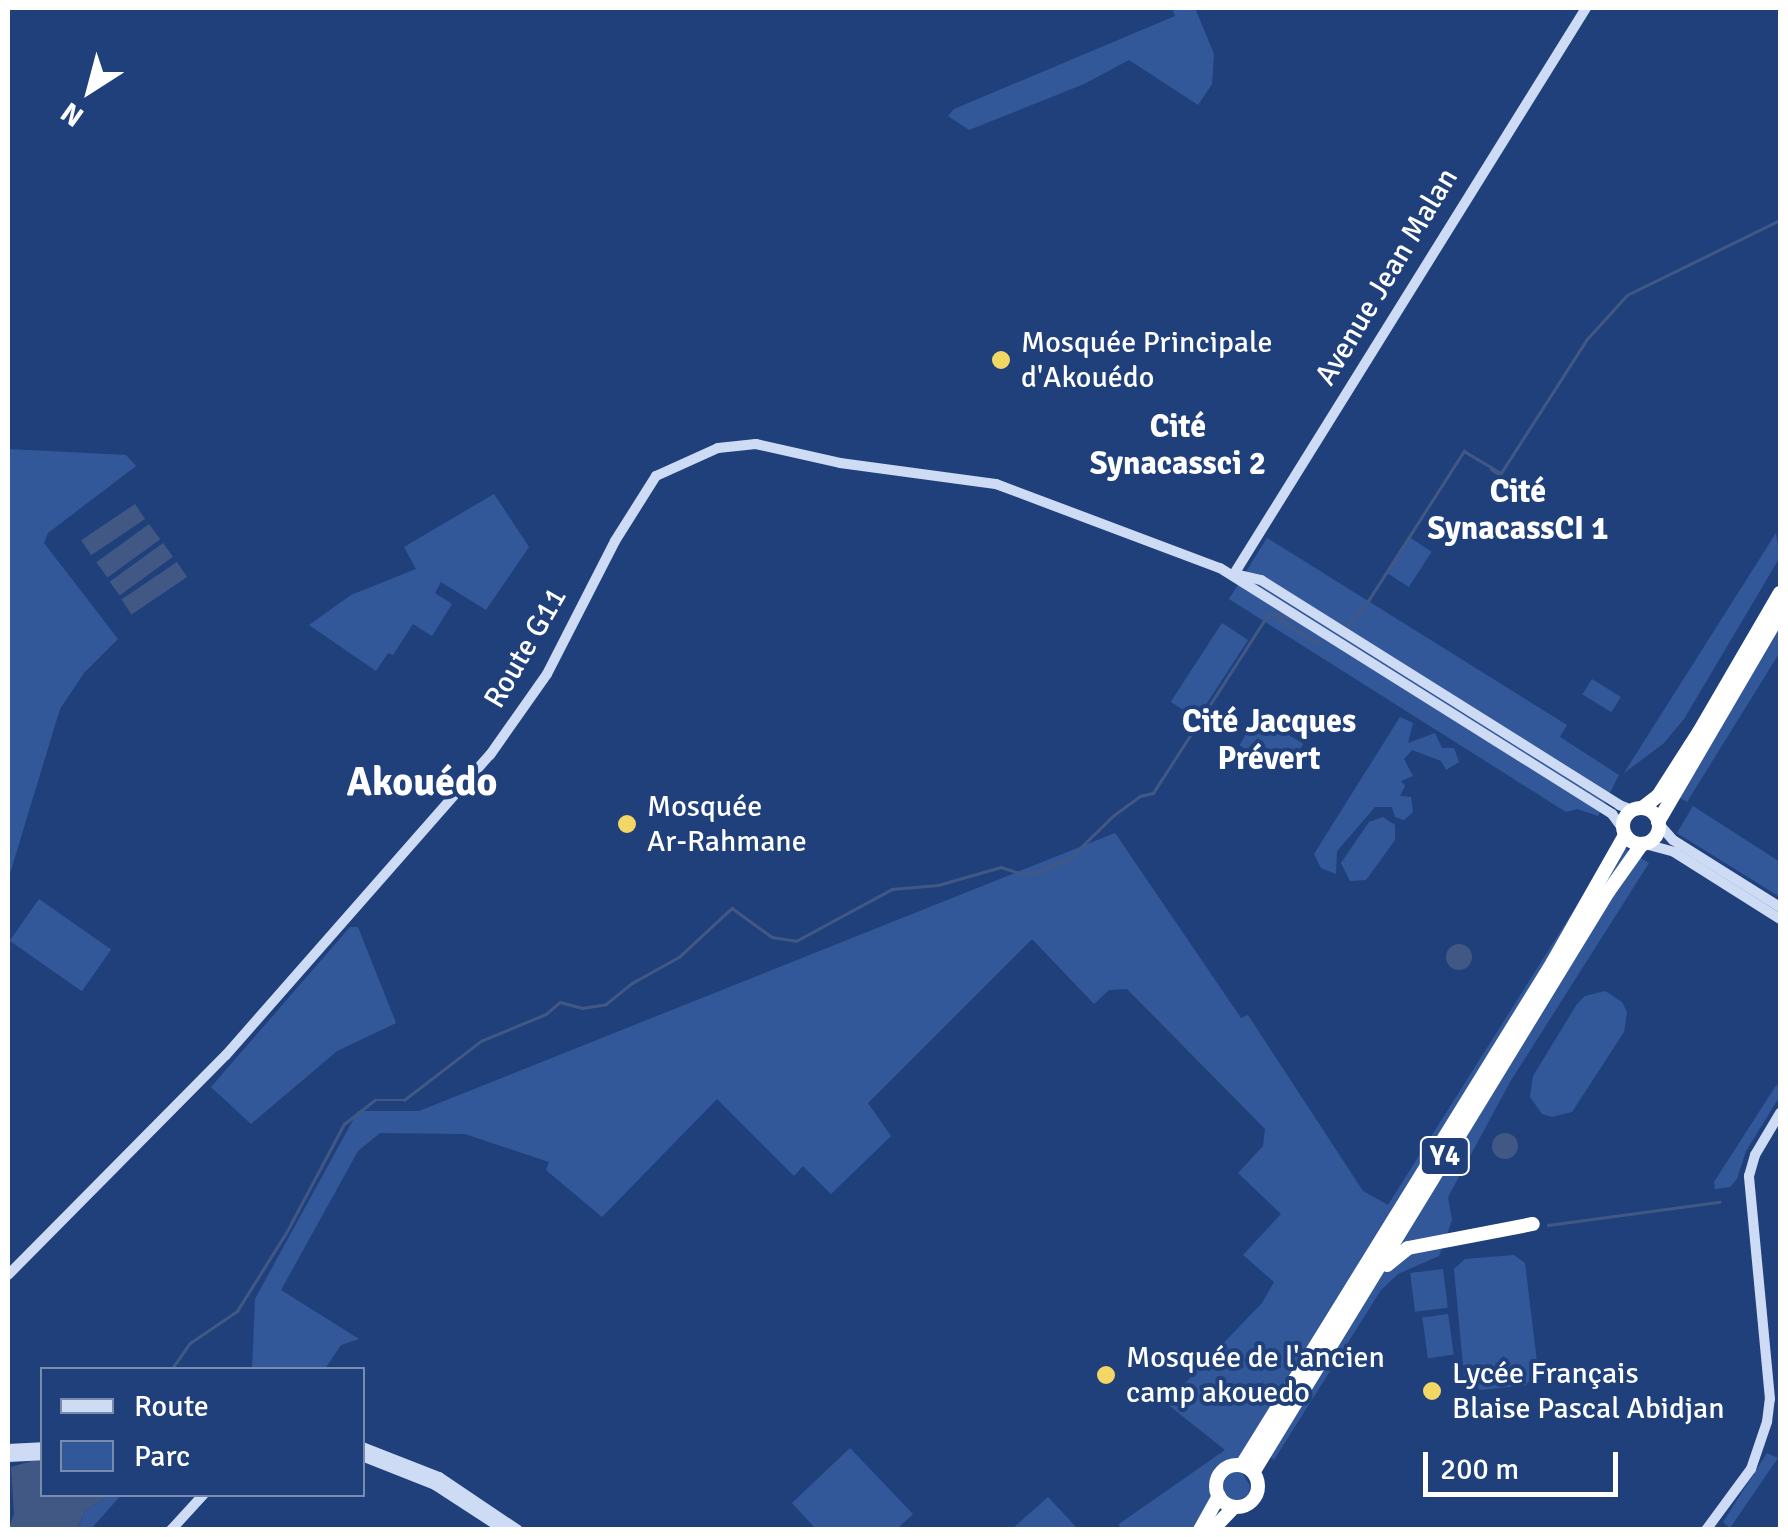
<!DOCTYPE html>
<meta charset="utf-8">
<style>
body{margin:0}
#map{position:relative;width:1788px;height:1537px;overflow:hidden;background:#20407c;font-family:Signika,sans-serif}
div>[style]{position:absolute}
.green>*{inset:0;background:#33589a;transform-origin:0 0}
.water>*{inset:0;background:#415885;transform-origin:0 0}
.round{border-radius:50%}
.stream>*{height:2.5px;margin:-1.25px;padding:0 1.25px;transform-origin:1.25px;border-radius:1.25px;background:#415885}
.secondary>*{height:10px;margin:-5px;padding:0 5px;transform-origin:5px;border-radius:5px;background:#cddbf5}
.highway>*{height:14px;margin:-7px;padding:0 7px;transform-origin:7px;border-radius:7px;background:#fff}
.highway>.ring{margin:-7px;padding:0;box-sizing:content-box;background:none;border:14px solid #fff;border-radius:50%}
.dots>*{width:28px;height:28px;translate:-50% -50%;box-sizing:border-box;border:5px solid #20407c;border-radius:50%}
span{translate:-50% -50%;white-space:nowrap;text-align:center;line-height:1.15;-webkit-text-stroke:8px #20407c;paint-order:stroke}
.shield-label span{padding:2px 8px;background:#20407c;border:2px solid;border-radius:8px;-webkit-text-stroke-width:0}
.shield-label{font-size:28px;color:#fff;font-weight:700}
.street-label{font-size:30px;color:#fff}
.poi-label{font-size:30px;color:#fff}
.left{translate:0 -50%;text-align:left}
.neighbourhood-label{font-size:32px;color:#fff;font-weight:700}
.district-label{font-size:40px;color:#fff;font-weight:700}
.frame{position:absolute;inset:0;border:10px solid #fff;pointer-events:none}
.legend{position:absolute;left:40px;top:1367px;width:325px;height:130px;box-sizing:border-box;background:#20407c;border:2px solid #798cb0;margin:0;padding:12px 18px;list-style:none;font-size:30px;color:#fff}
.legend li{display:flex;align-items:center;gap:20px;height:50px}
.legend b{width:50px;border:2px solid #798cb0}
.north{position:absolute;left:40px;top:40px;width:100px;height:100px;-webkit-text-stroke:8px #20407c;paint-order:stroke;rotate:216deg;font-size:28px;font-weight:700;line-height:40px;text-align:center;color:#fff}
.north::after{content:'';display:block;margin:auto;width:35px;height:45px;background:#fff;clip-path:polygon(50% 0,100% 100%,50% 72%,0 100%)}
.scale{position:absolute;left:1423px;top:1452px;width:195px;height:45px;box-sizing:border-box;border:5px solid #fff;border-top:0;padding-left:12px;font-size:30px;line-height:35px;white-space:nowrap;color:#fff;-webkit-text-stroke:8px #20407c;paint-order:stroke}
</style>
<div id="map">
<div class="green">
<div style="clip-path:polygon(1172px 8px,1195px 8px,1214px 54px,1212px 84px,1198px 105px,1129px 60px,1084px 84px,969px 130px,948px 116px,954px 109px,1175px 16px)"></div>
<div style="clip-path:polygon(8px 449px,126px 455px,136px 466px,48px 533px,44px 543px,118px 639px,84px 673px,60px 709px,8px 880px)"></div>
<div style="clip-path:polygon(494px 494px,529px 547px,486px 610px,441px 582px,435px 593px,452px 604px,432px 636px,413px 624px,393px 655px,388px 653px,376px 671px,309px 625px,351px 595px,416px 569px,404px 547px)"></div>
<div style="clip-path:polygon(1776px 533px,1780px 557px,1684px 719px,1663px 744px,1624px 773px)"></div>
<div style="left:1409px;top:537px;width:27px;height:42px;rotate:33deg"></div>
<div style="clip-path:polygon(1267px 538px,1567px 725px,1560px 737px,1619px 775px,1598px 816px,1577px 809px,1566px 812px,1229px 599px)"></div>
<div style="left:1222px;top:623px;width:31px;height:94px;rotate:33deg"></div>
<div style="clip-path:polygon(1780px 623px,1780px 652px,1687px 802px,1675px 795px)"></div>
<div style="left:1592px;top:679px;width:34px;height:18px;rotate:32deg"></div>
<div style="left:1257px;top:716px;width:54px;height:34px;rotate:31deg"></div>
<div style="clip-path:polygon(1400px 717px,1413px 723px,1408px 743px,1435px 733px,1442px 748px,1454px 748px,1459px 762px,1446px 770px,1441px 761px,1412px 750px,1404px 759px,1413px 776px,1401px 781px,1405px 786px,1400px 796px,1411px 797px,1413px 812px,1404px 820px,1395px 817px,1392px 807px,1375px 807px,1337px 851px,1336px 874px,1321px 868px,1314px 854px)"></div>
<div style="clip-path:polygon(1693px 806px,1780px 862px,1780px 897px,1677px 833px)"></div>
<div style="clip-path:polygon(1383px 817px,1395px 825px,1395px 840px,1366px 880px,1350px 881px,1341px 863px,1369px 822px)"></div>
<div style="clip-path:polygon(1115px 833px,1241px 1018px,1248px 1015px,1363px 1191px,1388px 1205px,1616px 843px,1649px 863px,1510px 1082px,1448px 1197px,1452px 1220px,1439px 1256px,1398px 1274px,1381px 1290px,1274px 1460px,1262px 1449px,1243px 1474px,1250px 1486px,1248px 1495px,1237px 1501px,1226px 1497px,1201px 1529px,1120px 1529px,1119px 1524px,1225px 1450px,1166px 1403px,1262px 1303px,1274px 1282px,1243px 1255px,1281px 1214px,1238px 1173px,1263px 1146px,1265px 1129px,1127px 989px,1109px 990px,1094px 1004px,1032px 939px,868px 1103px,891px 1136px,831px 1194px,803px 1166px,794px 1176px,717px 1099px,602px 1217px,546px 1170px,549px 1162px,465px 1134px,380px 1133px,358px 1151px,281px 1290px,359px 1339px,341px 1345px,325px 1369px,252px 1370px,255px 1299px,358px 1111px,419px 1111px)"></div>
<div style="left:39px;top:899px;width:88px;height:51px;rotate:35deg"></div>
<div style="clip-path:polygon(350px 927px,358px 927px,396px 1023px,337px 1051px,251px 1124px,211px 1087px)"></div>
<div style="clip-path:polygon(1605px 991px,1622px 1002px,1627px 1012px,1624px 1032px,1572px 1112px,1552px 1117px,1542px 1114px,1530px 1097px,1533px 1076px,1577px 1004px,1585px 996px)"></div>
<div style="clip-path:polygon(1777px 1084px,1780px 1096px,1746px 1151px,1737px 1179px,1730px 1187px,1715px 1189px,1714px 1182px)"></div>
<div style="clip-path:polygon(1514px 1255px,1525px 1263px,1538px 1370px,1526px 1385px,1480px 1390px,1464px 1376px,1454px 1269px,1465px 1259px)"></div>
<div style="left:1443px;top:1269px;width:39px;height:33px;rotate:83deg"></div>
<div style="left:1448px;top:1314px;width:41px;height:26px;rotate:82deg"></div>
<div style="clip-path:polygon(850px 1448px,913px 1514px,897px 1529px,816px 1529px,792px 1503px)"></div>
<div style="clip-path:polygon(1767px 1453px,1778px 1458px,1730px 1528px,1723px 1522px)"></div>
<div style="clip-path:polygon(109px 1495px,121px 1495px,91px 1529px,77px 1530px,85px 1511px)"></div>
<div style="clip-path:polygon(1048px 1497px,1078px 1529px,1012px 1529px)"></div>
</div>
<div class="water">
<div style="left:135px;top:504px;width:18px;height:65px;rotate:56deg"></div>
<div style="left:149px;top:524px;width:19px;height:65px;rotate:54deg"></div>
<div style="left:163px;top:543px;width:17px;height:66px;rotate:54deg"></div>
<div style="left:177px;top:562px;width:18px;height:67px;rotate:56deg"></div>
<div class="round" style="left:1446px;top:944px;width:26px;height:26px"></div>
<div class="round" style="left:1492px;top:1133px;width:26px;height:26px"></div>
<div style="clip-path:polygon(42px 1458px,42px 1494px,109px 1495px,85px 1511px,77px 1529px,8px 1530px,14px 1514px,11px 1467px)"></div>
</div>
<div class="stream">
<div style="left:1491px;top:469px;width:13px;rotate:32deg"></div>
<div style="left:1277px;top:618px;width:47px;rotate:32deg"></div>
<div style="left:1346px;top:627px;width:34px;rotate:-50deg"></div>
<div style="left:1368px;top:601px;width:178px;rotate:-57.4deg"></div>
<div style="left:1464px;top:451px;width:43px;rotate:30.7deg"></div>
<div style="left:1501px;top:473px;width:159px;rotate:-57.3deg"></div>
<div style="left:1587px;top:339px;width:59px;rotate:-47.7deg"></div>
<div style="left:1627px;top:295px;width:170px;rotate:-26.1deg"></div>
<div style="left:1548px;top:1225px;width:173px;rotate:-7.7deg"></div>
<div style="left:171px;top:1370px;width:33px;rotate:-55deg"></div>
<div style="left:190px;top:1343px;width:57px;rotate:-34.2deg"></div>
<div style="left:237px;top:1311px;width:92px;rotate:-57.9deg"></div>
<div style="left:286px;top:1233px;width:123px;rotate:-62deg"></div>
<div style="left:344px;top:1124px;width:39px;rotate:-38deg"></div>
<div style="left:375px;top:1100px;width:29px"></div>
<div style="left:404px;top:1100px;width:97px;rotate:-37.5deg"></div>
<div style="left:481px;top:1041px;width:70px;rotate:-22.6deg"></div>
<div style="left:546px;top:1014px;width:18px;rotate:-41deg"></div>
<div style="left:560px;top:1002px;width:23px;rotate:15deg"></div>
<div style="left:582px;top:1008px;width:24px;rotate:-9deg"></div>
<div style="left:606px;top:1004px;width:33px;rotate:-39deg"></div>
<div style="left:632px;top:983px;width:54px;rotate:-29deg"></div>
<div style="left:679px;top:957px;width:72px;rotate:-42.8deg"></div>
<div style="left:732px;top:908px;width:49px;rotate:35.9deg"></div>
<div style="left:772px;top:937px;width:24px;rotate:9deg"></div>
<div style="left:796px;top:941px;width:109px;rotate:-28.4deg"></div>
<div style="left:892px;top:889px;width:46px;rotate:-5deg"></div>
<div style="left:938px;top:885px;width:66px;rotate:-15.9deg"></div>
<div style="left:1001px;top:867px;width:26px;rotate:18deg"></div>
<div style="left:1026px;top:875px;width:45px;rotate:-19.7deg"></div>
<div style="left:1068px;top:860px;width:64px;rotate:-44.4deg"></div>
<div style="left:1114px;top:815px;width:32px;rotate:-36deg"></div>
<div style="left:1140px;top:796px;width:13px;rotate:-13deg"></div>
<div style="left:1153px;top:793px;width:214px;rotate:-57.2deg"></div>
<div style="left:1269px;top:613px;width:22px;rotate:13deg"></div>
</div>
<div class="secondary">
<div style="left:1234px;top:574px;width:667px;rotate:-58.12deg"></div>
<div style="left:1235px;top:574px;width:27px;rotate:13deg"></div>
<div style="left:1261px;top:580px;width:423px;rotate:32.1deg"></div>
<div style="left:1619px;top:805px;width:15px;rotate:20deg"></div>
<div style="left:1659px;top:824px;width:21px;rotate:49deg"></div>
<div style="left:1673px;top:840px;width:126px;rotate:32.1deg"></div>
<div style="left:1645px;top:844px;width:30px;rotate:15deg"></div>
<div style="left:1674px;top:852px;width:125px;rotate:32.3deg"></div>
<div style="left:8px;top:1275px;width:310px;rotate:-45.3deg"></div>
<div style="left:226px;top:1055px;width:400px;rotate:-48.7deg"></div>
<div style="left:490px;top:755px;width:99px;rotate:-54.9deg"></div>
<div style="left:547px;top:674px;width:149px;rotate:-62.9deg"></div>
<div style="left:615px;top:541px;width:77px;rotate:-57.8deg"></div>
<div style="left:656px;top:476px;width:68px;rotate:-24.3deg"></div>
<div style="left:718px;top:448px;width:38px;rotate:-6deg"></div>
<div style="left:756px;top:444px;width:86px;rotate:12.7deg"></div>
<div style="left:840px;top:463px;width:157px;rotate:7.7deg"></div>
<div style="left:996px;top:484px;width:239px;rotate:20.6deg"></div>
<div style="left:1220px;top:568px;width:463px;rotate:32.1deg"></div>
<div style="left:1612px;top:814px;width:19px;rotate:54deg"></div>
<div style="left:362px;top:1447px;width:83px;rotate:21.3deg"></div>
<div style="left:439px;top:1477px;width:95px;rotate:33.9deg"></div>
<div style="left:8px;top:1449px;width:34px;rotate:-3deg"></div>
<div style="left:362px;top:1456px;width:79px;rotate:21.7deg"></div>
<div style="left:435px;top:1485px;width:82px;rotate:33.1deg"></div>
<div style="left:8px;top:1457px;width:34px;rotate:-3deg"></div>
<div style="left:171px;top:1530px;width:49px;rotate:-47.5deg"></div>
<div style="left:1706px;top:1530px;width:76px;rotate:-53.6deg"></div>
<div style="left:1751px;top:1469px;width:50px;rotate:-71.2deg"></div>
<div style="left:1767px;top:1422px;width:23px;rotate:-83deg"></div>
<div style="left:1770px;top:1399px;width:224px;rotate:-95.4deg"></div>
<div style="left:1749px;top:1176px;width:22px;rotate:-74deg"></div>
<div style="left:1755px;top:1155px;width:49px;rotate:-59.2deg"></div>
</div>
<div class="highway">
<div style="left:1642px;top:808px;width:20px;rotate:-37deg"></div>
<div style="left:1658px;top:796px;width:76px;rotate:-57.4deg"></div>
<div style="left:1699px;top:732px;width:161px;rotate:-59.8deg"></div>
<div class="ring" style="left:1623px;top:808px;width:22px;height:22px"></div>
<div style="left:1658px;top:822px;width:242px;rotate:-59.7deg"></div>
<div style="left:1387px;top:1265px;width:27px;rotate:-39deg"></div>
<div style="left:1408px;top:1248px;width:127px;rotate:-10.9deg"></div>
<div class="ring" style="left:1216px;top:1465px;width:28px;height:28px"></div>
<div style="left:1242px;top:1465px;width:591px;rotate:-58.27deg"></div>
<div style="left:1553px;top:962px;width:146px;rotate:-60.4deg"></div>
<div style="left:1254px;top:1471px;width:679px;rotate:-58.56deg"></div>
<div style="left:1608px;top:892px;width:59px;rotate:-54.7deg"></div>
<div style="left:1200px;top:1530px;width:39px;rotate:-61deg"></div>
<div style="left:1212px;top:1530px;width:32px;rotate:-46deg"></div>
</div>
<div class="dots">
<div style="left:1001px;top:360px;background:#f3d764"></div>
<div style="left:627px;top:824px;background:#f3d764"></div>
<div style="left:1106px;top:1375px;background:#f3d764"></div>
<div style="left:1432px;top:1391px;background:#f3d764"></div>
</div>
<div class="shield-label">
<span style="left:1445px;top:1156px">Y4</span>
</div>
<div class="street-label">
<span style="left:1387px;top:277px;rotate:-59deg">Avenue Jean Malan</span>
<span style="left:526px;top:648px;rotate:-60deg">Route G11</span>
</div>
<div class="poi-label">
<span class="left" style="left:1021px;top:360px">Mosquée Principale<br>d'Akouédo</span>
<span class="left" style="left:647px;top:824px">Mosquée<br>Ar-Rahmane</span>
<span class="left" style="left:1126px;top:1375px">Mosquée de l'ancien<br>camp akouedo</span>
<span class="left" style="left:1452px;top:1391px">Lycée Français<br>Blaise Pascal Abidjan</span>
</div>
<div class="neighbourhood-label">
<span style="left:1178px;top:446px">Cité<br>Synacassci 2</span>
<span style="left:1518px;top:511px">Cité<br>SynacassCI 1</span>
<span style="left:1269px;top:741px">Cité Jacques<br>Prévert</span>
</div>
<div class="district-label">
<span style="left:422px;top:782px">Akouédo</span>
</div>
<div class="frame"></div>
<ul class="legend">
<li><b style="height:12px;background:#cddbf5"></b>Route</li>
<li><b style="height:28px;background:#33589a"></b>Parc</li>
</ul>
<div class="north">N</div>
<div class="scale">200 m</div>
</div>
